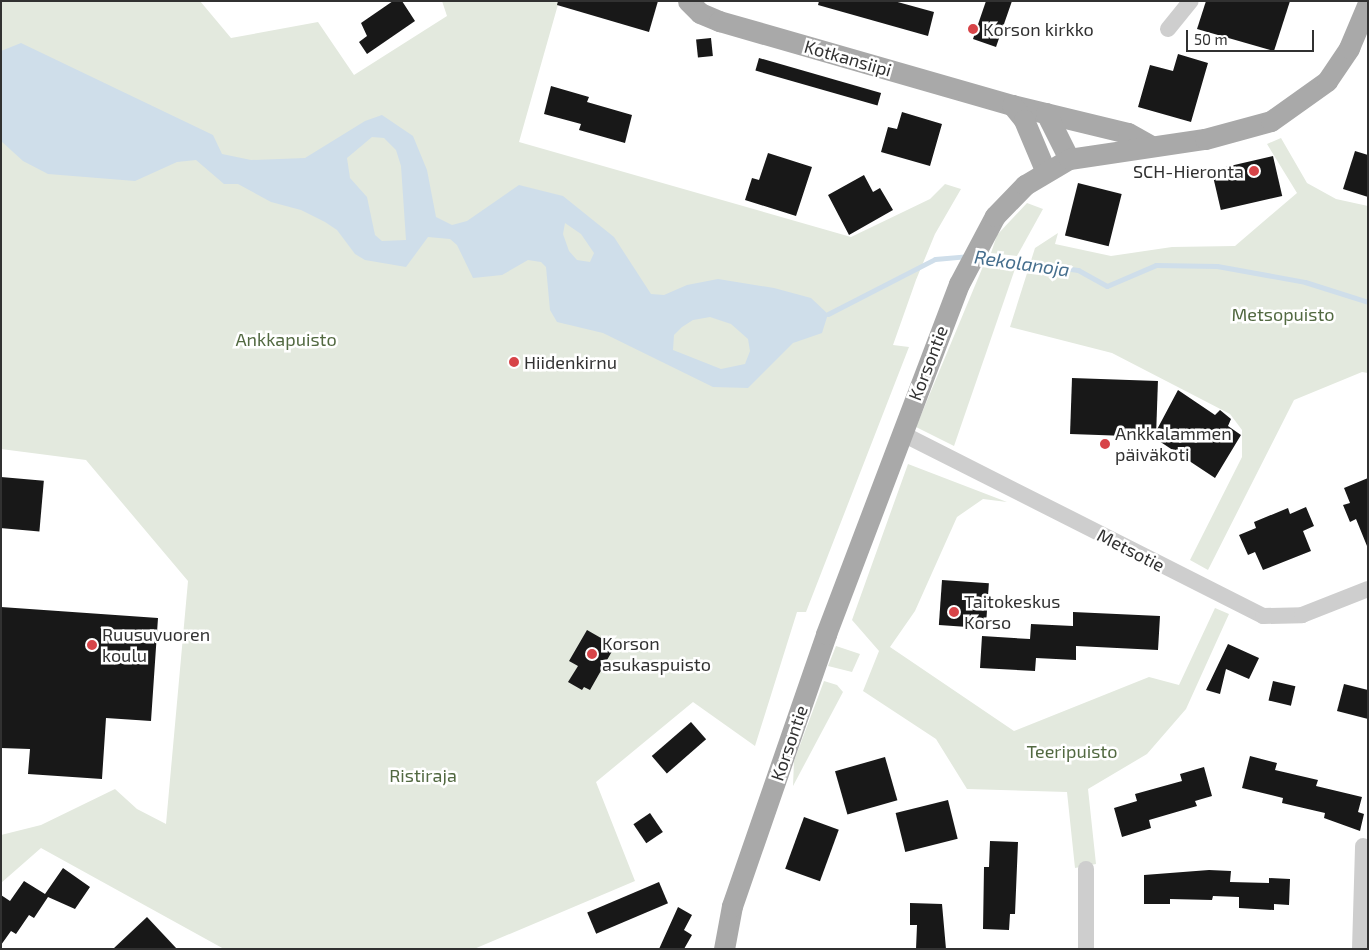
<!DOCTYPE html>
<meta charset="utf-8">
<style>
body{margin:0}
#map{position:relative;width:1369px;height:950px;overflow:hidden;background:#fff;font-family:"Exo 2",sans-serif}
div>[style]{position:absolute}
.green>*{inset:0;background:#e3e9de}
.water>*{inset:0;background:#cfdeea}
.stream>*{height:5px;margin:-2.5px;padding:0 2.5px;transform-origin:2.5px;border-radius:2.5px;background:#cfdeea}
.building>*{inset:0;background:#181818;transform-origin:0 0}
.minor>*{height:16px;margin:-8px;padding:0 8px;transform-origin:8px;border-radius:8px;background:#cecece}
.major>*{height:21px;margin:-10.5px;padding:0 10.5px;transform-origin:10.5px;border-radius:10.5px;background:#a9a9a9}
.dots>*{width:14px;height:14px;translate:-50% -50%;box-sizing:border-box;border:2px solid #fff;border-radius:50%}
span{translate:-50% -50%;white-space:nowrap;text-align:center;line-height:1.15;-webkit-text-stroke:5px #fff;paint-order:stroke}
.poi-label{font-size:18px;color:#313131}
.left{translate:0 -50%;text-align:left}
.right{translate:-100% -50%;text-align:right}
.street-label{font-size:18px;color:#313131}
.park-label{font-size:18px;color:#526941}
.water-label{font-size:19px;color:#456e8d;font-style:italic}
.frame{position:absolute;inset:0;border:2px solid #313131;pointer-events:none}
.scale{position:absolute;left:1186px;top:30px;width:128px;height:22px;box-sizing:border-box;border:2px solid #313131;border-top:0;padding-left:6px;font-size:15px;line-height:18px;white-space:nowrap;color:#313131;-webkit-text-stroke:4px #fff;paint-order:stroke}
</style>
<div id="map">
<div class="green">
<div style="clip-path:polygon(1px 1px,200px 1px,231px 38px,318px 22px,354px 75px,447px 16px,442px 1px,559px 1px,519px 142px,851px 237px,930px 199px,945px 184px,961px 189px,935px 234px,916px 280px,893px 345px,909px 347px,806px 612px,797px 612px,755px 746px,693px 702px,596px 782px,635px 881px,474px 949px,224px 949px,41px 848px,1px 883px,1px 835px,41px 825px,115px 789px,137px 809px,166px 824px,188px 581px,86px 460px,1px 449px)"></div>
<div style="clip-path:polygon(1281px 138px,1307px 183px,1336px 199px,1368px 206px,1368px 373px,1362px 372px,1294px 400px,1208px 570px,1190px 560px,1242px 457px,1242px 430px,1230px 414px,1112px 353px,1010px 327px,1035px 248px,1058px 233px,1055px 244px,1111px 256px,1172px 247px,1235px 246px,1297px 193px,1267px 144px)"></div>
<div style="clip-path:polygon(1027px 203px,1043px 209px,1017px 256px,991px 253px,997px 235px)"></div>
<div style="clip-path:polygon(984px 264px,1016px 266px,954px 446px,916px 427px)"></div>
<div style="clip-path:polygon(908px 464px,1007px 502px,983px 499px,957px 517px,915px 611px,890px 647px,1014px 731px,1149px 677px,1179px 685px,1215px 608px,1229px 614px,1186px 709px,1147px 754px,1088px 789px,1096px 864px,1075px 868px,1067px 792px,967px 789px,936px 739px,863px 691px,879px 651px,852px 620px)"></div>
<div style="clip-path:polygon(836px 646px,860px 654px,852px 672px,828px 666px)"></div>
<div style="clip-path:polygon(824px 681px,837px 685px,843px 692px,793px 786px,794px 761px)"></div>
</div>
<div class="water">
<div style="clip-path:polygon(evenodd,21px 43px,213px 135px,222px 154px,251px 160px,305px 158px,365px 121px,382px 115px,413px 136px,427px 170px,436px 217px,452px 225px,467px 221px,519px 185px,563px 196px,614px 237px,651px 294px,664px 295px,687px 285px,718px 279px,774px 288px,811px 298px,828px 314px,822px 333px,793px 343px,748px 388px,713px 387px,603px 333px,557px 322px,550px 310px,546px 267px,541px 262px,528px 260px,502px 275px,473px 278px,457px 245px,450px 239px,428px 237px,406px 267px,365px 260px,355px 254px,337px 230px,325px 222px,301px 210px,271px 202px,238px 184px,224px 184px,196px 160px,177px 162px,135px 181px,48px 174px,23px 161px,1px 141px,1px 51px,21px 43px,372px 137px,384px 138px,396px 150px,401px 166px,406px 240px,382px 241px,375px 235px,367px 197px,350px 178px,347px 158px,372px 137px,21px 43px,565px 223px,581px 234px,594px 253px,590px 262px,577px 260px,569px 251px,563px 234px,565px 223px,21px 43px,710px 317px,731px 324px,748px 339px,750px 351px,745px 364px,721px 369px,673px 350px,674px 335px,682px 327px,693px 320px,710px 317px)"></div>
</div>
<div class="stream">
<div style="left:979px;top:257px;width:100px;rotate:7.5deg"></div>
<div style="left:1078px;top:270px;width:33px;rotate:29deg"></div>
<div style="left:1107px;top:286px;width:53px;rotate:-23.2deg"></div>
<div style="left:1156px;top:265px;width:61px;rotate:0.9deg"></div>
<div style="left:1217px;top:266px;width:89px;rotate:10.3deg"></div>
<div style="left:1305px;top:282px;width:66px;rotate:17.6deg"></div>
<div style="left:828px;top:314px;width:120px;rotate:-27.2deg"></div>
<div style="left:935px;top:259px;width:33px;rotate:-5deg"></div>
</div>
<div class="building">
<div style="clip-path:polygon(393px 1px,402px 1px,415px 21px,367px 54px,359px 42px,367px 36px,361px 23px)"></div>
<div style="clip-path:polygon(558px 1px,658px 1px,649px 32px,557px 5px)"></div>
<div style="clip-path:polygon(819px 1px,894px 1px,934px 12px,928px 36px,818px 5px)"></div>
<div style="clip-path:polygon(986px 1px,1012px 1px,996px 47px,973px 39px)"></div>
<div style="clip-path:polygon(1206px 1px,1290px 1px,1274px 51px,1197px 29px)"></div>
<div style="left:711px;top:38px;width:18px;height:15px;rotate:84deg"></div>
<div style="clip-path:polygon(1178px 54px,1208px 63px,1191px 122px,1138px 107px,1150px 65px,1173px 71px)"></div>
<div style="left:759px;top:58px;width:127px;height:13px;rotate:16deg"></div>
<div style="clip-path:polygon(551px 86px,589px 97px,587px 102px,632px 115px,625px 143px,579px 130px,581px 124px,544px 114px)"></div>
<div style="clip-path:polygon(902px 112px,942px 124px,930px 166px,881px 152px,888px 127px,897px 129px)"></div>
<div style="clip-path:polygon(1355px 151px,1368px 155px,1368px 197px,1343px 189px)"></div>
<div style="clip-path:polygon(768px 153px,812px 167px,796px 216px,745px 200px,752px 178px,759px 180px)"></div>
<div style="left:1273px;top:156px;width:41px;height:63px;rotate:77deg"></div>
<div style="clip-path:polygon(864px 175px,873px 192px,880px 188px,893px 210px,849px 235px,828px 195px)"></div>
<div style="left:1078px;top:183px;width:45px;height:54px;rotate:14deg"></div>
<div style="left:1072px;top:378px;width:86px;height:56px;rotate:2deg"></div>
<div style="clip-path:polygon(1178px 390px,1215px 415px,1220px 410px,1231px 419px,1228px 426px,1241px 435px,1215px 478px,1153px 437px)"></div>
<div style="left:1px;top:477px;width:43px;height:51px;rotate:5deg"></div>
<div style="clip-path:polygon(1368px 478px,1368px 546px,1367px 546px,1356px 519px,1350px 522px,1343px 505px,1350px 503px,1344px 488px)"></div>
<div style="clip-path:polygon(1306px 507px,1314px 526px,1303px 531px,1311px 551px,1263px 570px,1255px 552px,1248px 555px,1239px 535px,1256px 528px,1254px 522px,1288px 508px,1290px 514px)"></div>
<div style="left:942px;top:580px;width:47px;height:45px;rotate:4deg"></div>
<div style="clip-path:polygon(1px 607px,158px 618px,151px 721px,106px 718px,102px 779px,28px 774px,30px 749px,1px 748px)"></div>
<div style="clip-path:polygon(1073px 612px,1160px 616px,1158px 650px,1076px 646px,1076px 660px,1036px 658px,1035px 671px,980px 668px,982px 636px,1030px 639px,1031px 624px,1073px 626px)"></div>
<div style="clip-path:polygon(587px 630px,615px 646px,590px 690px,584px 687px,582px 690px,568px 682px,578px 666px,569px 661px)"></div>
<div style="clip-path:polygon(1228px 644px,1259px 658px,1249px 679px,1226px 669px,1220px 694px,1206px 690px)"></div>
<div style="left:1273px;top:681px;width:23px;height:20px;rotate:13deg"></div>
<div style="clip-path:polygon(1344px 684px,1368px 690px,1368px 719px,1337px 711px)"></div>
<div style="left:691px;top:722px;width:23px;height:52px;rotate:49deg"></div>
<div style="clip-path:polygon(1250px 756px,1277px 763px,1275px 770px,1318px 780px,1316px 786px,1362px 797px,1358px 812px,1364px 814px,1360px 831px,1324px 818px,1325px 813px,1282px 803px,1283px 798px,1242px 788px)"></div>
<div style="left:885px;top:757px;width:45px;height:52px;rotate:74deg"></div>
<div style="clip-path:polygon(1204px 767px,1212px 796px,1195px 801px,1197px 806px,1149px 820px,1151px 828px,1122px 837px,1114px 808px,1137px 801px,1135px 794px,1182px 781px,1180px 774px)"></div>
<div style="left:948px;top:800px;width:40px;height:54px;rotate:76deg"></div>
<div style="left:650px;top:813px;width:23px;height:20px;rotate:56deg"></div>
<div style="left:804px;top:817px;width:37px;height:55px;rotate:20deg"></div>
<div style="clip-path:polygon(990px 841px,1018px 842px,1015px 914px,1010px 914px,1009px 930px,983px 929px,984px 867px,989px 867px)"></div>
<div style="clip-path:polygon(63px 868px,90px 887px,75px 909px,48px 897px,34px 918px,29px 915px,16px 934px,11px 931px,1px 945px,1px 895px,10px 901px,24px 881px,45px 894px)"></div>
<div style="clip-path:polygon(1209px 870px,1231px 871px,1230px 882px,1269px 883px,1269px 878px,1290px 879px,1289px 905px,1274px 904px,1274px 910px,1239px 908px,1239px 897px,1213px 896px,1212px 900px,1170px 899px,1170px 904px,1144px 904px,1144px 875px)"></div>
<div style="left:659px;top:882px;width:23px;height:78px;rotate:67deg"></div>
<div style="clip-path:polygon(910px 903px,942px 904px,946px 949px,916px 949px,917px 925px,910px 925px)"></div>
<div style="clip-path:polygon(678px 907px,692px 915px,684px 930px,692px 935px,684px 949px,659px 949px)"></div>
<div style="clip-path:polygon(147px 917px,177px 949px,113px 949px)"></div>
</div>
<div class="minor">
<div style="left:1168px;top:29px;width:36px;rotate:-51deg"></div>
<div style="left:901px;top:433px;width:406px;rotate:26.8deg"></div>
<div style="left:1263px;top:616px;width:39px;rotate:-1deg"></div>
<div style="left:1302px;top:615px;width:71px;rotate:-21.5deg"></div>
<div style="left:1086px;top:949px;width:80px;rotate:-90deg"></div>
<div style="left:1360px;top:949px;width:103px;rotate:-88.3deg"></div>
</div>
<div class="major">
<div style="left:688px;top:1px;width:17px;rotate:45deg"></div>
<div style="left:700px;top:13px;width:21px;rotate:23deg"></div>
<div style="left:719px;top:21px;width:305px;rotate:16deg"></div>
<div style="left:1012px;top:105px;width:119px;rotate:13.6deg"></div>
<div style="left:1128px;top:133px;width:25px;rotate:29deg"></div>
<div style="left:1012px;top:105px;width:19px;rotate:51deg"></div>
<div style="left:1024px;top:120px;width:54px;rotate:67.2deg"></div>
<div style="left:1046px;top:113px;width:51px;rotate:63.4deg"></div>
<div style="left:724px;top:949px;width:44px;rotate:-79.5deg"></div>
<div style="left:732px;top:906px;width:288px;rotate:-70.9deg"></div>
<div style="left:826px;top:634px;width:374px;rotate:-69.2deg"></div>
<div style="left:959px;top:284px;width:77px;rotate:-62.1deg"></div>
<div style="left:995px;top:216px;width:43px;rotate:-45.9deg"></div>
<div style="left:1025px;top:185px;width:51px;rotate:-30.6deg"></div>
<div style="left:1069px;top:159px;width:137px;rotate:-8.4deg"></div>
<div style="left:1205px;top:139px;width:68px;rotate:-15.3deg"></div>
<div style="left:1271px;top:121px;width:69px;rotate:-35.5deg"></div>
<div style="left:1327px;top:81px;width:40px;rotate:-56deg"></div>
<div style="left:1349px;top:48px;width:49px;rotate:-67.1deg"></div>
</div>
<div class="dots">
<div style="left:973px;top:29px;background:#d74448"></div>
<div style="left:1254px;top:171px;background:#d74448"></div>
<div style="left:514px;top:362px;background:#d74448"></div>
<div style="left:1105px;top:444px;background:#d74448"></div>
<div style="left:954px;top:612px;background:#d74448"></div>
<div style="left:92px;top:645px;background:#d74448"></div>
<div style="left:592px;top:654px;background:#d74448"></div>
</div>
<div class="poi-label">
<span class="left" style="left:983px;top:29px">Korson kirkko</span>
<span class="right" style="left:1244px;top:171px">SCH-Hieronta</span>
<span class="left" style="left:524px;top:362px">Hiidenkirnu</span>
<span class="left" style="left:1115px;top:444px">Ankkalammen<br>päiväkoti</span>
<span class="left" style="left:964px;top:612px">Taitokeskus<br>Korso</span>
<span class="left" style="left:102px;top:645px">Ruusuvuoren<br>koulu</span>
<span class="left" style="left:602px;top:654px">Korson<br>asukaspuisto</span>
</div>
<div class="street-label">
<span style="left:848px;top:58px;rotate:16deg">Kotkansiipi</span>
<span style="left:928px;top:363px;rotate:-69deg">Korsontie</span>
<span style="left:1131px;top:550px;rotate:27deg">Metsotie</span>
<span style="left:789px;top:743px;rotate:-71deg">Korsontie</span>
</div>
<div class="park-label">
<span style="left:1283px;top:314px">Metsopuisto</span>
<span style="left:286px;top:339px">Ankkapuisto</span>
<span style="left:1072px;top:751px">Teeripuisto</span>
<span style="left:423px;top:775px">Ristiraja</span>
</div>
<div class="water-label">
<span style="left:1022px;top:263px;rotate:8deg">Rekolanoja</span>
</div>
<div class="frame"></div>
<div class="scale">50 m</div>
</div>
